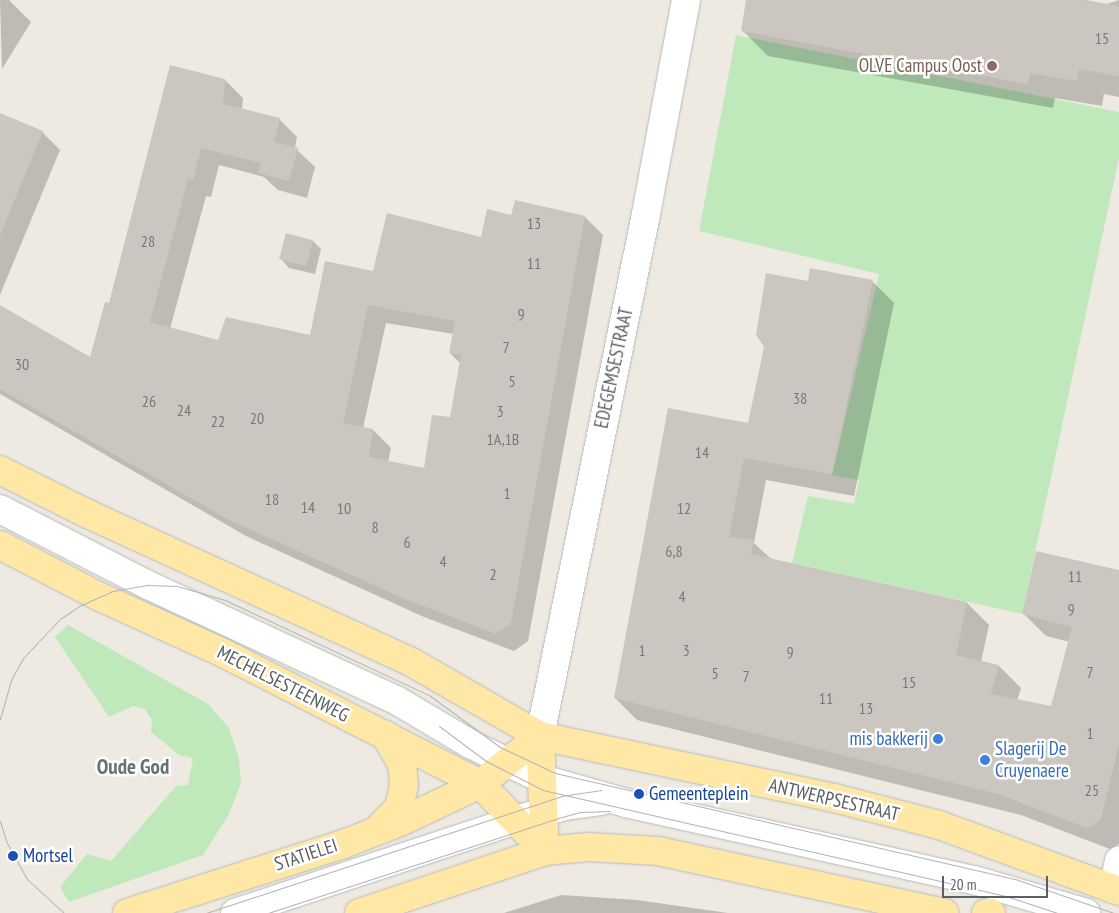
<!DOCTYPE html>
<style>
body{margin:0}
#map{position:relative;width:1119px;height:913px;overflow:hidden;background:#eeeae1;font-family:"PT Sans Narrow",sans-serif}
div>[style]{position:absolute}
.green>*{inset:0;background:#bfe8bb}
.shadow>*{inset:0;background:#0003}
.building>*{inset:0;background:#cbc7c0;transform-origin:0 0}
.roads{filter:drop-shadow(0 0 1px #b6babf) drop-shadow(0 0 1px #b6babf)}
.minor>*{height:28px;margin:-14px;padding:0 14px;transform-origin:14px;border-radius:14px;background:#fff}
.major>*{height:28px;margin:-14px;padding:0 14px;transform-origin:14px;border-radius:14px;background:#ffe8a5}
.tram>*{height:1px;margin:-0.5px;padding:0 0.5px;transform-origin:0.5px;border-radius:0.5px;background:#b3b4b4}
.dots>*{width:14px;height:14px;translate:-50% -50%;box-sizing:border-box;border:2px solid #fff;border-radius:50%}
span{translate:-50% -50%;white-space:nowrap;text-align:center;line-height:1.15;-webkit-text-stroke:5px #fff;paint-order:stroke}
.number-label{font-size:16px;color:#76797a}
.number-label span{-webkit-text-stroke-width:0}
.education-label{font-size:19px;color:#785e54}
.right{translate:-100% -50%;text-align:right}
.street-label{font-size:19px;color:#595f63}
.shop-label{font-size:19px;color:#366cbe}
.left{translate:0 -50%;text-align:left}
.transit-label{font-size:19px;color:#164399}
.quarter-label{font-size:21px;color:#6a7175;font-weight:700}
.scale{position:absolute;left:942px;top:876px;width:106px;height:22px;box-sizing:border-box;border:2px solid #595f63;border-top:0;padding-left:6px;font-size:15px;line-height:18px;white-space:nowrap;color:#595f63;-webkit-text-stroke:4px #fff;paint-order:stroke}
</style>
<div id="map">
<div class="green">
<div style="clip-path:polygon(736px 35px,1119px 112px,1119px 157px,1022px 614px,792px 563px,808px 496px,854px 504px,859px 480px,832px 475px,879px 274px,699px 231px)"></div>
<div style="clip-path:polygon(68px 625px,208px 704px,229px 728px,239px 759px,241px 784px,228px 816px,203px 855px,69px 902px,60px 887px,87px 854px,111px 861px,176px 786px,188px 785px,193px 758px,179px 755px,151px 732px,152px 720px,145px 709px,133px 706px,109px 717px,55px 637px)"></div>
</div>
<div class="shadow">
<div style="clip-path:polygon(0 0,9px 0,31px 22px,2px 69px)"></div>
<div style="clip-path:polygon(748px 0,1079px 0,1104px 5px,1119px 0,1119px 97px,1104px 94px,1102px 106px,1055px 98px,1053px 108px,768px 56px,743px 31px)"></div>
<div style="clip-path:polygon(evenodd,225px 80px,243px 98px,242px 110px,279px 119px,297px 137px,295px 148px,315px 167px,307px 198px,278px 190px,264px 177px,219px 165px,211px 197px,206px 196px,170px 329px,219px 342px,311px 337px,374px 273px,482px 239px,512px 216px,585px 217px,603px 235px,528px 641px,514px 651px,424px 617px,246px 536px,0 394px,0 306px,91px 358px,110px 305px,225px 80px,386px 323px,454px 334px,450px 353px,460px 363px,451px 419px,425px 469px,388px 462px,391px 448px,373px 430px,363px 428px,386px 323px)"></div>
<div style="clip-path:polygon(0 114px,42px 132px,60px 150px,0 295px)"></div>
<div style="clip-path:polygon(313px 241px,321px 249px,315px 274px,289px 268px,281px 259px)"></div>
<div style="clip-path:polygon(872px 281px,894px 303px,854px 496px,766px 480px,754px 543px,771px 559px,967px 603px,989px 625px,981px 662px,999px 666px,1021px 688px,1017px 701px,1052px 708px,1070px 642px,1046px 636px,1024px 614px,1119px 571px,1119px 844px,1110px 849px,1021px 815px,637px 720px,615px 698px,749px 424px,808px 283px)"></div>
<div style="clip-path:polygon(561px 895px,637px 900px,728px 913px,504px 913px)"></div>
</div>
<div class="building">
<div style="clip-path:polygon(746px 0,1086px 0,1119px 6px,1119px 76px,1079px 69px,1077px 81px,1030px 73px,1028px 84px,741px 31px)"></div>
<div style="clip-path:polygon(evenodd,170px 65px,225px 79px,223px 104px,280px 118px,274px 142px,298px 148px,289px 181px,258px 173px,261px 163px,201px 148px,193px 180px,188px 179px,150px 322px,218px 340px,226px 317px,310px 335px,325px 261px,373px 271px,387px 213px,481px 237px,487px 209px,511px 215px,515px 200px,585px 216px,511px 623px,496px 634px,405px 599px,227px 519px,0 389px,0 305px,90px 357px,105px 302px,109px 303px,170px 65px,368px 305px,455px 321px,449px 353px,461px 355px,450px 417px,432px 415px,424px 468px,369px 457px,373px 429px,343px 423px,368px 305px)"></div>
<div style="clip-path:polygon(0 113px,43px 131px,1px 233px,0 233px)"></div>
<div style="left:286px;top:233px;width:28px;height:27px;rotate:15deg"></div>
<div style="clip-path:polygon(810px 268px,873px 280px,832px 474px,744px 458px,729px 537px,754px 540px,751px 554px,967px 602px,956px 655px,999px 665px,991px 694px,1051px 706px,1072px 627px,1022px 614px,1036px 551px,1119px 570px,1119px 743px,1101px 820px,1087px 828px,998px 794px,614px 698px,668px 408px,748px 423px,764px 347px,756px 335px,766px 273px,808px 281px)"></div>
</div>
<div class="roads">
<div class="minor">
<div style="left:0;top:509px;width:166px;rotate:27.2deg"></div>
<div style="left:148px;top:585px;width:273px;rotate:24.9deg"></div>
<div style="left:396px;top:700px;width:86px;rotate:30.7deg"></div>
<div style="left:470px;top:744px;width:80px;rotate:25.9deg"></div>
<div style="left:542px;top:779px;width:87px;rotate:15.9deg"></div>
<div style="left:626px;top:803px;width:356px;rotate:12.5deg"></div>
<div style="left:974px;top:880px;width:117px;rotate:16.4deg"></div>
<div style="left:540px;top:736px;width:533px;rotate:-78.52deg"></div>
<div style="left:646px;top:214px;width:218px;rotate:-79.4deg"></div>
<div style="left:1113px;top:889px;width:29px;rotate:-78deg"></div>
<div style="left:235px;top:913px;width:296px;rotate:-18.3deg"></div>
<div style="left:516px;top:820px;width:51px;rotate:-15.9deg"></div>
<div style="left:565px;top:806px;width:37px;rotate:-8deg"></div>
</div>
<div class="major">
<div style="left:0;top:470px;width:98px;rotate:26.6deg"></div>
<div style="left:88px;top:514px;width:358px;rotate:24.6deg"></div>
<div style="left:413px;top:663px;width:146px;rotate:29.9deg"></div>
<div style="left:540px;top:736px;width:305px;rotate:11.9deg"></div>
<div style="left:838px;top:799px;width:104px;rotate:14.4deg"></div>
<div style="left:939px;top:825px;width:192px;rotate:20.1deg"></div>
<div style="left:0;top:545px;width:110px;rotate:27.5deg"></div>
<div style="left:98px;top:596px;width:140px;rotate:24.5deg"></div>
<div style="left:225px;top:654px;width:286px;rotate:27deg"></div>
<div style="left:480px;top:784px;width:93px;rotate:45.9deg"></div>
<div style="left:540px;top:736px;width:115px;rotate:87.5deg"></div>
<div style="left:378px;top:829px;width:30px;rotate:-46deg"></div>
<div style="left:399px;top:807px;width:22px;rotate:-77deg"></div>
<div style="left:404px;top:786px;width:22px;rotate:-95deg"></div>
<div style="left:402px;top:764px;width:34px;rotate:-120deg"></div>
<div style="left:127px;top:913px;width:230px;rotate:-17.7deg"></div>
<div style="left:346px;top:843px;width:58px;rotate:-21.3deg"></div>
<div style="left:400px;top:822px;width:89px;rotate:-25.4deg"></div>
<div style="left:480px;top:784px;width:77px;rotate:-38.7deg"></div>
<div style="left:359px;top:913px;width:196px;rotate:-18.4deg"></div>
<div style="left:545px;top:851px;width:44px;rotate:-5.2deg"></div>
<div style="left:589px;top:847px;width:69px;rotate:3.3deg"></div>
<div style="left:658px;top:851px;width:293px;rotate:12.2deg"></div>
<div style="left:986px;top:913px;width:5px"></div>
</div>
</div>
<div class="tram">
<div style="left:0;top:719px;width:41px;rotate:-74.2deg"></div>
<div style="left:11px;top:680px;width:26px;rotate:-61deg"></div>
<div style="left:24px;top:657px;width:52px;rotate:-46.5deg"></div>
<div style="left:60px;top:619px;width:23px;rotate:-34deg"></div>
<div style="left:79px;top:606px;width:37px;rotate:-24deg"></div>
<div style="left:113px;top:591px;width:36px;rotate:-10deg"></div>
<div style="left:148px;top:585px;width:29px;rotate:2deg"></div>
<div style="left:177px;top:586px;width:50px;rotate:16.3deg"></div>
<div style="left:225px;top:600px;width:225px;rotate:25deg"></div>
<div style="left:429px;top:695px;width:88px;rotate:36.2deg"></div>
<div style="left:500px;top:747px;width:61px;rotate:25.3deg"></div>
<div style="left:555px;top:773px;width:475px;rotate:13deg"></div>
<div style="left:1018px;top:880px;width:102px;rotate:19deg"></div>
<div style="left:439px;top:726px;width:59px;rotate:36.7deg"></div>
<div style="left:486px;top:761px;width:64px;rotate:27deg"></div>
<div style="left:543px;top:790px;width:478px;rotate:12.9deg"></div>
<div style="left:1009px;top:897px;width:51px;rotate:18.4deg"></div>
<div style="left:0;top:821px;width:21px;rotate:73deg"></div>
<div style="left:6px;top:841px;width:43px;rotate:61.1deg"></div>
<div style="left:27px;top:879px;width:50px;rotate:42.6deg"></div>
<div style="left:206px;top:913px;width:374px;rotate:-18.2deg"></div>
<div style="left:561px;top:796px;width:41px;rotate:-8.3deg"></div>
<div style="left:268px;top:913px;width:305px;rotate:-18.1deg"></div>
<div style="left:558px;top:818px;width:24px;rotate:-15deg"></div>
<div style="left:581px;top:812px;width:29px;rotate:-2deg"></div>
</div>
<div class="dots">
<div style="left:992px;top:66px;background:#8d6e63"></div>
<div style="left:938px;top:739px;background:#3f7fe0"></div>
<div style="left:985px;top:760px;background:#3f7fe0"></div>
<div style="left:639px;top:794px;background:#1a4fb4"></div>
<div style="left:13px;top:856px;background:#1a4fb4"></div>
</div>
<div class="number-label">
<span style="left:1102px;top:38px">15</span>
<span style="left:534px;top:223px">13</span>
<span style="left:148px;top:241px">28</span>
<span style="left:534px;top:263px">11</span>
<span style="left:521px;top:314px">9</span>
<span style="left:506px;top:347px">7</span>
<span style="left:22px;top:364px">30</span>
<span style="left:512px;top:381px">5</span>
<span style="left:800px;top:398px">38</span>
<span style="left:149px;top:401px">26</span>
<span style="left:184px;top:410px">24</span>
<span style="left:500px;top:411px">3</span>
<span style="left:257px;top:418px">20</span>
<span style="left:218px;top:421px">22</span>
<span style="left:503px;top:439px">1A,1B</span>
<span style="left:702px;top:452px">14</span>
<span style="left:507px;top:493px">1</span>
<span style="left:272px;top:499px">18</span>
<span style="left:308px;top:507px">14</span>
<span style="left:344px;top:508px">10</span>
<span style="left:684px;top:508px">12</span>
<span style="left:375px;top:527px">8</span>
<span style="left:407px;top:542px">6</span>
<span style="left:674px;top:551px">6,8</span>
<span style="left:443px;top:561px">4</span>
<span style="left:493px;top:574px">2</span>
<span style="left:1075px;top:576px">11</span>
<span style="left:682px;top:596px">4</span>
<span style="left:1071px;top:609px">9</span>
<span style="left:642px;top:650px">1</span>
<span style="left:686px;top:650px">3</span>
<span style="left:790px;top:652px">9</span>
<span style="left:1090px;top:672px">7</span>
<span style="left:715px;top:673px">5</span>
<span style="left:746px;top:676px">7</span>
<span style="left:909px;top:682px">15</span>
<span style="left:826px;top:698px">11</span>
<span style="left:866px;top:708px">13</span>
<span style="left:1090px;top:733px">1</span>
<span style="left:1092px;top:790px">25</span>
</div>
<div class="education-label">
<span class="right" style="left:982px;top:66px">OLVE Campus Oost</span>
</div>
<div class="street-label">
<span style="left:614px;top:368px;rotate:-78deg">EDEGEMSESTRAAT</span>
<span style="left:283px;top:684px;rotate:27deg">MECHELSESTEENWEG</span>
<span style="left:834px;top:800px;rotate:13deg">ANTWERPSESTRAAT</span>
<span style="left:306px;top:855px;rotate:-18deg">STATIELEI</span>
</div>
<div class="shop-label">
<span class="right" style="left:928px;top:739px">mis bakkerij</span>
<span class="left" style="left:995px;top:760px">Slagerij De<br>Cruyenaere</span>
</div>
<div class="transit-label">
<span class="left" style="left:649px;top:794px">Gemeenteplein</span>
<span class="left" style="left:23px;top:856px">Mortsel</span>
</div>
<div class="quarter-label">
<span style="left:133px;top:767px">Oude God</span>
</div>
<div class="scale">20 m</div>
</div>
